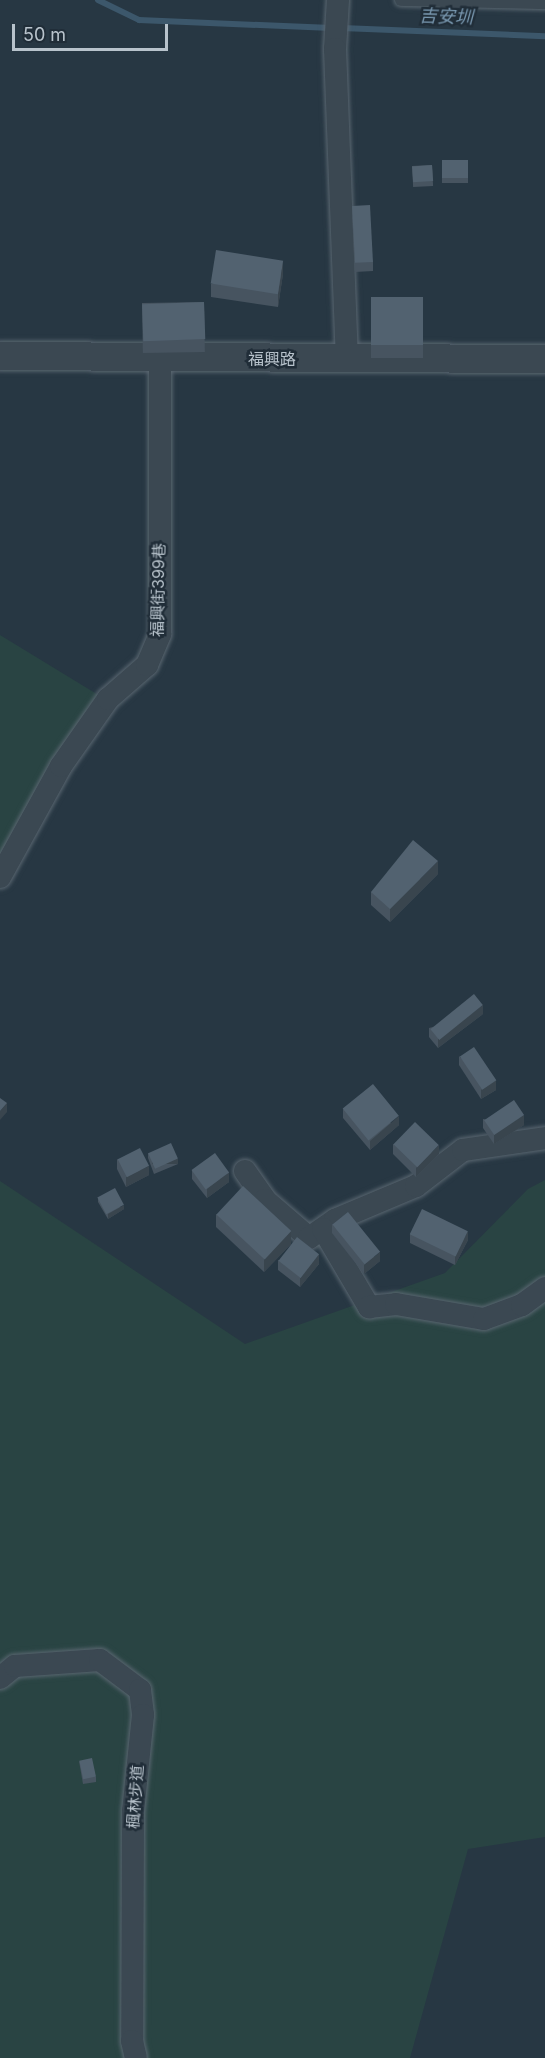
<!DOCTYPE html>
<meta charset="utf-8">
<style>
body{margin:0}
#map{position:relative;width:545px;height:2058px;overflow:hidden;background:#273743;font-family:Inter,"Noto Sans TC",sans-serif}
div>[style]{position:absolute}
.green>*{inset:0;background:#294443}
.stream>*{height:6px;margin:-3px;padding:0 3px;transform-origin:3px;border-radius:3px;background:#3c576b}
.roads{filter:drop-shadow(0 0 2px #596670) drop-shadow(0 0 2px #596670)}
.service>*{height:12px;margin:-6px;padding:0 6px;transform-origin:6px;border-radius:6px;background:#3b4852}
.minor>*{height:22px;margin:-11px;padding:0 11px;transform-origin:11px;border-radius:11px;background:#3b4852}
.tertiary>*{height:28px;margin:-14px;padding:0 14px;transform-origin:14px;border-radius:14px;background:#3b4852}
.wall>*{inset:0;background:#475460;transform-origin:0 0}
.shaded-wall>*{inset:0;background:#39454e;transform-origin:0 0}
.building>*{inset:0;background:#526270;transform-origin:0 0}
span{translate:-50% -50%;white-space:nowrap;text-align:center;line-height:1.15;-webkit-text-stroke:5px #202d38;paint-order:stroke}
.street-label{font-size:16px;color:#b8c3cc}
.water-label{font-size:18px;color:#7897af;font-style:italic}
.scale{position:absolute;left:12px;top:24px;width:156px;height:27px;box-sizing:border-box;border:3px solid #b8c3cc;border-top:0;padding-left:8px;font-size:18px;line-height:21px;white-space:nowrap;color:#b8c3cc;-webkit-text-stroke:4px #202d38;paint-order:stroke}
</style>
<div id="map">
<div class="green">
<div style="clip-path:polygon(0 635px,100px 696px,0 862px)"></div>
<div style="clip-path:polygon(545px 1180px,545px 1837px,468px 1849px,410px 2058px,0 2058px,0 1181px,245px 1344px,445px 1273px,528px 1189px)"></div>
</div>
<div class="stream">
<div style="left:98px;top:0;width:46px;rotate:26deg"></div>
<div style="left:139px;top:20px;width:193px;rotate:2.4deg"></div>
<div style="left:342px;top:28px;width:203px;rotate:2.3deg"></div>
</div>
<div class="roads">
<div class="service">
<div style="left:401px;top:0;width:144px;rotate:1.2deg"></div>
</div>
<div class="minor">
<div style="left:338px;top:0;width:49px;rotate:93.5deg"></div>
<div style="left:335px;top:49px;width:310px;rotate:87.8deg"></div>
<div style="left:0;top:877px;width:127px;rotate:-61.2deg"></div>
<div style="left:61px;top:766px;width:82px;rotate:-55deg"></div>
<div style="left:108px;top:699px;width:52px;rotate:-41.1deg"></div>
<div style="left:147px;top:665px;width:34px;rotate:-67deg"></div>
<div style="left:160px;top:634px;width:274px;rotate:-90deg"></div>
<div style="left:245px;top:1171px;width:35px;rotate:55deg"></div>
<div style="left:265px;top:1200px;width:58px;rotate:40.8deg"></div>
<div style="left:309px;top:1238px;width:32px;rotate:-35deg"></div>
<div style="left:335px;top:1220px;width:88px;rotate:-22.8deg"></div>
<div style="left:416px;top:1186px;width:59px;rotate:-37.5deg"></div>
<div style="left:463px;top:1150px;width:83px;rotate:-8.3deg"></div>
<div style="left:323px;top:1229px;width:91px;rotate:59.5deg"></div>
<div style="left:369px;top:1307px;width:27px;rotate:-6deg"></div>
<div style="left:396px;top:1304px;width:89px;rotate:9.7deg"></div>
<div style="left:484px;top:1319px;width:40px;rotate:-20.2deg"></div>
<div style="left:522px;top:1305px;width:29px;rotate:-36deg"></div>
<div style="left:0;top:1678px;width:19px;rotate:-39deg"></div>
<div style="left:15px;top:1666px;width:85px;rotate:-4deg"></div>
<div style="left:100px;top:1660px;width:50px;rotate:36.9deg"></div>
<div style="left:140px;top:1690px;width:25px;rotate:83deg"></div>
<div style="left:143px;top:1715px;width:97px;rotate:95.9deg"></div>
<div style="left:133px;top:1811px;width:230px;rotate:90.2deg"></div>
<div style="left:132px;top:2041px;width:17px;rotate:77deg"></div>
</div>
<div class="tertiary">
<div style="left:0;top:356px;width:545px;rotate:0.32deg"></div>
</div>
</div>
<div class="wall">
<div style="left:442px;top:160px;width:26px;height:23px"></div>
<div style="left:432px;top:165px;width:21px;height:20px;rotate:87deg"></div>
<div style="clip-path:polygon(352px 215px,373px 262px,373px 271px,355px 272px)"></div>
<div style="clip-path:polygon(283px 274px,278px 307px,211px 297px,211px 284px)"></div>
<div style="left:423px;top:297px;width:61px;height:52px;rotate:90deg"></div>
<div style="left:204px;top:302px;width:50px;height:62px;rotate:89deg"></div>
<div style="clip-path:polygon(438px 874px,390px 922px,371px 905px,371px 892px)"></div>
<div style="clip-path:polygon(483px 1014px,438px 1048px,429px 1037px,429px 1028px)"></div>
<div style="clip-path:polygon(459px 1056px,496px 1090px,481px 1099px,459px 1065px)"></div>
<div style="clip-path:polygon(343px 1109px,399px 1125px,370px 1150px,343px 1118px)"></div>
<div style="clip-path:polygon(483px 1119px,524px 1125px,494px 1144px,483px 1128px)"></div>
<div style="clip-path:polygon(393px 1144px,439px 1154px,416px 1177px,393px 1154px)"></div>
<div style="clip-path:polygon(148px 1153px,178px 1164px,154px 1174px,148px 1158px)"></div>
<div style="clip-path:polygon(117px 1159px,149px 1175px,126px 1187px,117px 1169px)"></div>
<div style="clip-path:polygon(192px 1170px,229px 1182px,207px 1198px,192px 1179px)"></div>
<div style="clip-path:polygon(98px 1198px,124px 1209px,108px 1219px,98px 1202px)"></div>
<div style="clip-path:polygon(216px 1214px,291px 1244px,264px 1272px,216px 1227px)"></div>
<div style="clip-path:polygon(332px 1224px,380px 1261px,364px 1274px,332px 1233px)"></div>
<div style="clip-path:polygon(410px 1234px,468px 1240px,455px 1265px,410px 1243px)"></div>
<div style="clip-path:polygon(278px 1260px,319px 1264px,300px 1287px,278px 1270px)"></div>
<div style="clip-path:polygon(79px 1761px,96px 1777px,96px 1782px,83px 1784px)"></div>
</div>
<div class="shaded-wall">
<div style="clip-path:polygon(283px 261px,283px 274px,278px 307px,278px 294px)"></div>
<div style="clip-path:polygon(438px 861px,438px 874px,390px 922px,390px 909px)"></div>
<div style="clip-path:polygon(483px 1005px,483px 1014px,438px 1048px,438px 1039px)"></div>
<div style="clip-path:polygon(496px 1080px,496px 1090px,481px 1099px,481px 1090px)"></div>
<div style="clip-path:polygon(7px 1103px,7px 1112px,0 1120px,0 1111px)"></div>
<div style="clip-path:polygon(524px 1115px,524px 1125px,494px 1144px,494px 1134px)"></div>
<div style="clip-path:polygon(399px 1116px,399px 1125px,370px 1150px,370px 1141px)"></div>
<div style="clip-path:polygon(439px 1145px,439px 1154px,416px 1177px,416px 1168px)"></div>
<div style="left:178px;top:1159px;width:5px;height:26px;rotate:90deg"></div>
<div style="clip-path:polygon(149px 1166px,149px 1175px,126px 1187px,126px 1177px)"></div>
<div style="clip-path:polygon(229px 1172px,229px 1182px,207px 1198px,207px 1189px)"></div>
<div style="clip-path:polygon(124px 1205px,124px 1209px,108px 1219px,108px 1214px)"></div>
<div style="clip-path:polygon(291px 1231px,291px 1244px,264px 1272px,264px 1259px)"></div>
<div style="clip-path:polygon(468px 1231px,468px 1240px,455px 1265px,455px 1256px)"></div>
<div style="clip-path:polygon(380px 1252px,380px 1261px,364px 1274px,364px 1265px)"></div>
<div style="clip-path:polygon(319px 1254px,319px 1264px,300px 1287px,300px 1278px)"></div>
</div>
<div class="building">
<div style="left:442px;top:160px;width:26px;height:18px"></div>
<div style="left:432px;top:165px;width:16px;height:20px;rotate:86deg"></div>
<div style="left:370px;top:205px;width:57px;height:18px;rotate:87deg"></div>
<div style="left:216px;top:250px;width:68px;height:34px;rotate:9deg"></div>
<div style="left:423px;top:297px;width:48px;height:52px;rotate:90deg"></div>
<div style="left:204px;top:302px;width:37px;height:62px;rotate:88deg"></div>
<div style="clip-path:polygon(413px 840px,438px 861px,390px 909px,371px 892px)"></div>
<div style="left:474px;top:994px;width:14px;height:56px;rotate:51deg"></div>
<div style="left:474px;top:1047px;width:40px;height:17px;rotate:56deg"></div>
<div style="left:373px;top:1084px;width:41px;height:39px;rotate:51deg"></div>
<div style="clip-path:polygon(0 1098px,7px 1103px,0 1111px)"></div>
<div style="left:514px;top:1100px;width:18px;height:36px;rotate:56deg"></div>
<div style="left:415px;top:1122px;width:33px;height:31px;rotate:44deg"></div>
<div style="left:171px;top:1143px;width:17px;height:25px;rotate:66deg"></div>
<div style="left:140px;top:1148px;width:20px;height:25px;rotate:63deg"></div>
<div style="left:215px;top:1153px;width:24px;height:29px;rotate:54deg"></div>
<div style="left:243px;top:1186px;width:66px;height:39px;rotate:43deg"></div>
<div style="left:115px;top:1188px;width:19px;height:20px;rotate:62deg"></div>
<div style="left:422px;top:1209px;width:51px;height:28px;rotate:26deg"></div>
<div style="left:348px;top:1212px;width:51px;height:20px;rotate:51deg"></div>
<div style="left:297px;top:1237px;width:28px;height:30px;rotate:38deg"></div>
<div style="left:92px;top:1758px;width:19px;height:13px;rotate:78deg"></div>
</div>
<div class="street-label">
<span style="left:272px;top:359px">福興路</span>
<span style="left:158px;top:590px;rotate:-89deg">福興街399巷</span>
<span style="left:135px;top:1797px;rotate:-86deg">楓林步道</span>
</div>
<div class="water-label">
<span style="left:446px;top:17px;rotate:2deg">吉安圳</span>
</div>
<div class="scale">50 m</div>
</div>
